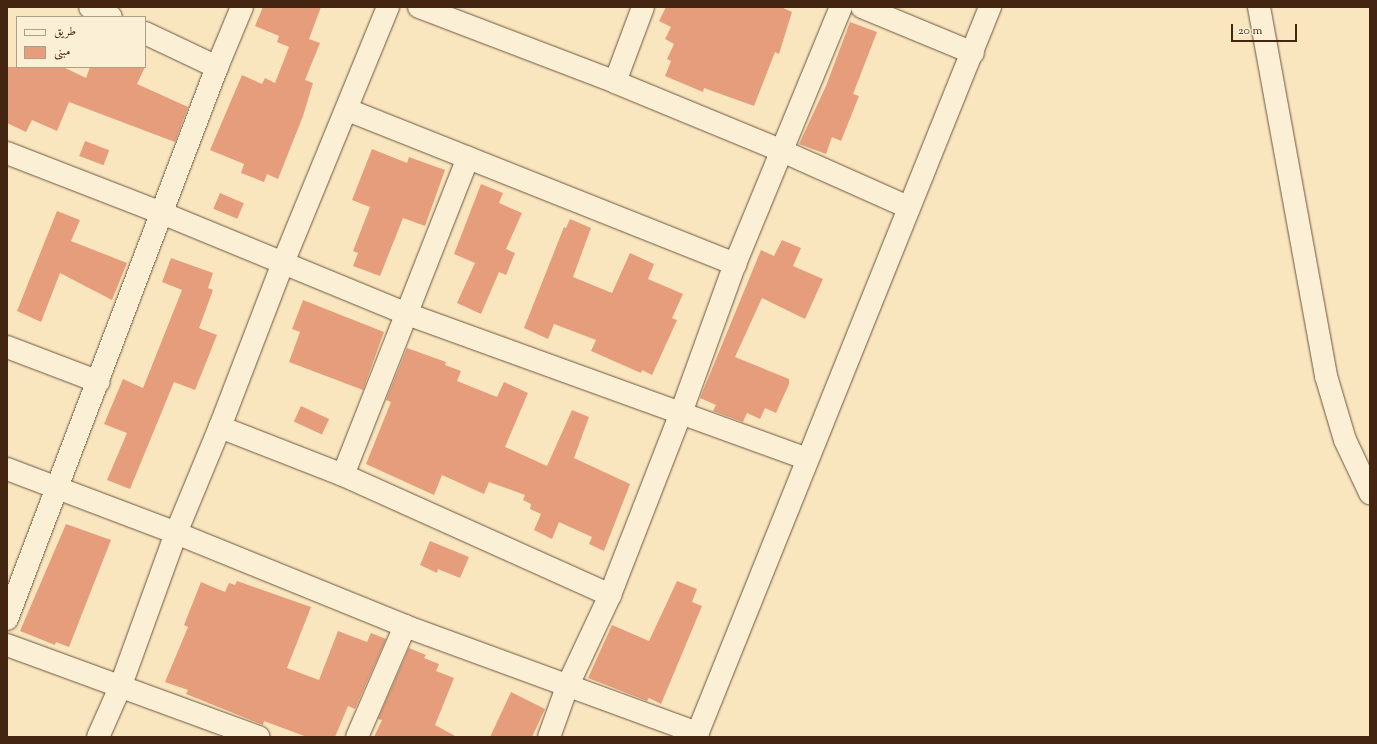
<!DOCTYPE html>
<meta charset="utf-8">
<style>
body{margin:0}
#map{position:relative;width:1377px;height:744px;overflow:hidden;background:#f9e6bf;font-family:"Sorts Mill Goudy",Amiri,serif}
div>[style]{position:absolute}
.building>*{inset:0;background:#e69d7c;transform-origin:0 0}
.roads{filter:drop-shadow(0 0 1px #70553d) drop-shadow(0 0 1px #70553d)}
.minor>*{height:22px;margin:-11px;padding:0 11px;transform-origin:11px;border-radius:11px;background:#fbefd5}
span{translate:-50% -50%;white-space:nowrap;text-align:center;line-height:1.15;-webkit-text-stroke:3px #fbefd5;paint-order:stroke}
.frame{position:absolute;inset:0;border:8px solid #432512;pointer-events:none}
.legend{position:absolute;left:16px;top:16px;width:130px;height:52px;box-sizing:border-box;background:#fbefd5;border:1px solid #b19e87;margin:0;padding:5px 7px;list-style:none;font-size:12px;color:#432512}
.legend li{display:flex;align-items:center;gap:8px;height:20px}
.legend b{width:20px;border:1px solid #b19e87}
.scale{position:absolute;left:1231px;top:24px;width:66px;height:18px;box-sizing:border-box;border:2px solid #432512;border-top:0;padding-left:5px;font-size:12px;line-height:14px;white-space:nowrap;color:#432512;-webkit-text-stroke:3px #fbefd5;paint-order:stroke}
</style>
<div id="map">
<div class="building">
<div style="clip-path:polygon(263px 7px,321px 7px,309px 39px,320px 43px,305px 80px,313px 83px,303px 116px,278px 179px,267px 174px,264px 182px,241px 173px,244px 164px,210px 150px,242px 75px,262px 84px,265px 78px,275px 83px,289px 47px,277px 42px,279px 36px,255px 26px)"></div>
<div style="clip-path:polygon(666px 7px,781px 7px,792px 12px,779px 54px,775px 52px,754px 106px,704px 88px,703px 92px,665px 76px,671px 61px,667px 59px,674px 44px,665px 39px,671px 27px,659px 21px)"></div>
<div style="clip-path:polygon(850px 22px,877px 32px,853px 94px,859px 96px,841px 141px,832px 137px,826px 154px,799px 144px,826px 86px)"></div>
<div style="clip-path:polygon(7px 67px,63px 67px,86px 78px,90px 67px,145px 67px,137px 84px,188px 107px,175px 142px,69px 102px,57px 131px,32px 120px,26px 132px,7px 123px)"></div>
<div style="left:85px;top:141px;width:26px;height:16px;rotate:21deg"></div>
<div style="clip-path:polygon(372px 149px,407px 163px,409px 157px,445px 170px,425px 226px,403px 218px,380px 276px,353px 266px,358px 253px,353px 251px,370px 207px,352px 200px)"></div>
<div style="clip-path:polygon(481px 184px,503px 193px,499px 203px,522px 213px,506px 249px,515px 253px,506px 275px,499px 272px,481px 314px,457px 303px,475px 263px,454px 254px)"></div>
<div style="left:220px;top:193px;width:26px;height:17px;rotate:23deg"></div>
<div style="clip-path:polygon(57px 211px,80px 220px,71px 241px,127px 263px,112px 300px,60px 273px,41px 322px,17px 311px)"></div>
<div style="clip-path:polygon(570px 219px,591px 228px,573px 277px,612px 293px,630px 253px,654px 264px,648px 279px,683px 294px,672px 318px,677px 320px,652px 375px,642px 370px,641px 373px,591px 351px,596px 340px,554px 324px,548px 339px,524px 328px,564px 227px,566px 228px)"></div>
<div style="clip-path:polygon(782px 240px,801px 248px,793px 266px,823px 279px,805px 319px,762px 298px,735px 357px,789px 379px,789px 384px,776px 413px,765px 408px,760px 419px,747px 413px,743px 422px,713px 411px,716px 405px,700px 398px,761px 250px,774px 256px)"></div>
<div style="clip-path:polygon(171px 258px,213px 273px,208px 288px,213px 290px,199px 328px,217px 335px,195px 390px,174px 382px,130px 489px,107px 480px,127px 433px,104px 424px,123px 379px,143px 388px,182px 290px,162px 282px)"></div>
<div style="clip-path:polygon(303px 300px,384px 332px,363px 390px,289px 362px,300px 332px,292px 329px)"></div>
<div style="clip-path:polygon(407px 348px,446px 362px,445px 365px,461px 371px,457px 381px,497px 397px,504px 382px,528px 393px,505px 447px,547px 466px,572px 410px,589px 417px,574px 458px,630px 484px,604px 551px,589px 544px,592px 537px,559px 522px,552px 539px,534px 530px,541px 514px,530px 509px,531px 504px,523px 500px,525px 495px,489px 482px,484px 494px,442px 475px,434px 495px,366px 464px,391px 402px,386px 400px)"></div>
<div style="left:301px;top:406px;width:31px;height:17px;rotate:25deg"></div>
<div style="clip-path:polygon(66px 524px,111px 540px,69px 647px,56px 642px,55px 645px,20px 631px)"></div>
<div style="clip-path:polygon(430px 541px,469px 557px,460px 578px,438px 569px,437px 573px,420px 565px)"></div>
<div style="clip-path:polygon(237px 581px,311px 607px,287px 668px,319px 680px,338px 631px,367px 642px,371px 633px,386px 639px,355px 709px,348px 706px,335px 737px,307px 737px,264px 721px,263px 725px,186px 694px,188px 690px,165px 682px,188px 627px,184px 625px,201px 582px,225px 592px,229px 583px,235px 585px)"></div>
<div style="clip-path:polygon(677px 581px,697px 589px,692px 602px,702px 606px,661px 704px,649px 698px,647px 701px,588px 678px,612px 625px,649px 641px)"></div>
<div style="clip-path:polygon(409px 648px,426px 655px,424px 658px,439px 664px,436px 671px,454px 678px,435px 725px,457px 737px,374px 737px,382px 720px,378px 719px)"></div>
<div style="clip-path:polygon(511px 692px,545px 709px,532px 737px,490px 737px)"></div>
</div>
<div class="roads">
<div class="minor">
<div style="left:90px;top:7px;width:23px;rotate:25deg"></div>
<div style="left:419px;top:7px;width:210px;rotate:20.9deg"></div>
<div style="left:615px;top:82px;width:181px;rotate:22.4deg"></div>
<div style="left:782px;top:151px;width:138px;rotate:24deg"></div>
<div style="left:862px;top:7px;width:120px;rotate:22.5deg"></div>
<div style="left:1259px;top:7px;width:375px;rotate:79.7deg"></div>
<div style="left:1326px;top:376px;width:67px;rotate:73.5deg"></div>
<div style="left:1345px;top:440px;width:59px;rotate:64.7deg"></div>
<div style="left:145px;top:33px;width:80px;rotate:25.3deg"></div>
<div style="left:615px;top:82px;width:80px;rotate:-69.5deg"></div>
<div style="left:348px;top:110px;width:417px;rotate:21.7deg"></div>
<div style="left:7px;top:153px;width:166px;rotate:21.2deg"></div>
<div style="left:162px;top:213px;width:265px;rotate:22.4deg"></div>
<div style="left:407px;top:314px;width:426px;rotate:19.9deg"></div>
<div style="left:7px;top:347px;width:98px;rotate:20.8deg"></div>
<div style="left:220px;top:427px;width:132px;rotate:21.3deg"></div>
<div style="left:343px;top:475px;width:293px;rotate:24.2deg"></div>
<div style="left:7px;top:469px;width:181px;rotate:20.7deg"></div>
<div style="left:176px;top:533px;width:247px;rotate:22.1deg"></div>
<div style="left:405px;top:626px;width:312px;rotate:20.1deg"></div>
<div style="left:343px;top:475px;width:341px;rotate:-68.5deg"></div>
<div style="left:7px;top:619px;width:591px;rotate:-69.17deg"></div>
<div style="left:217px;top:67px;width:65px;rotate:-67.4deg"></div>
<div style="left:7px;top:645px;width:268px;rotate:20.1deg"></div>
<div style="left:98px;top:737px;width:57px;rotate:-66.1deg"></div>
<div style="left:121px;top:685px;width:162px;rotate:-70.1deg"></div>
<div style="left:176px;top:533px;width:115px;rotate:-67.5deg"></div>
<div style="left:220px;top:427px;width:176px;rotate:-69deg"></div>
<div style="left:283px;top:263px;width:277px;rotate:-67.7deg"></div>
<div style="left:357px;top:737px;width:121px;rotate:-66.6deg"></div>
<div style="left:549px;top:737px;width:53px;rotate:-70.2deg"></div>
<div style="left:567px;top:687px;width:102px;rotate:-64.9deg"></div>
<div style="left:610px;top:595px;width:195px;rotate:-68.7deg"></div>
<div style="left:681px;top:413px;width:158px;rotate:-70.1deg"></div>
<div style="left:735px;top:264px;width:278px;rotate:-67.6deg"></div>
<div style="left:696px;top:737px;width:787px;rotate:-68.06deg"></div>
</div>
</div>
<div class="frame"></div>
<ul class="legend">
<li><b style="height:5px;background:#fbefd5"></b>طريق</li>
<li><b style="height:11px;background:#e69d7c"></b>مبنى</li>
</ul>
<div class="scale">20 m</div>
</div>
